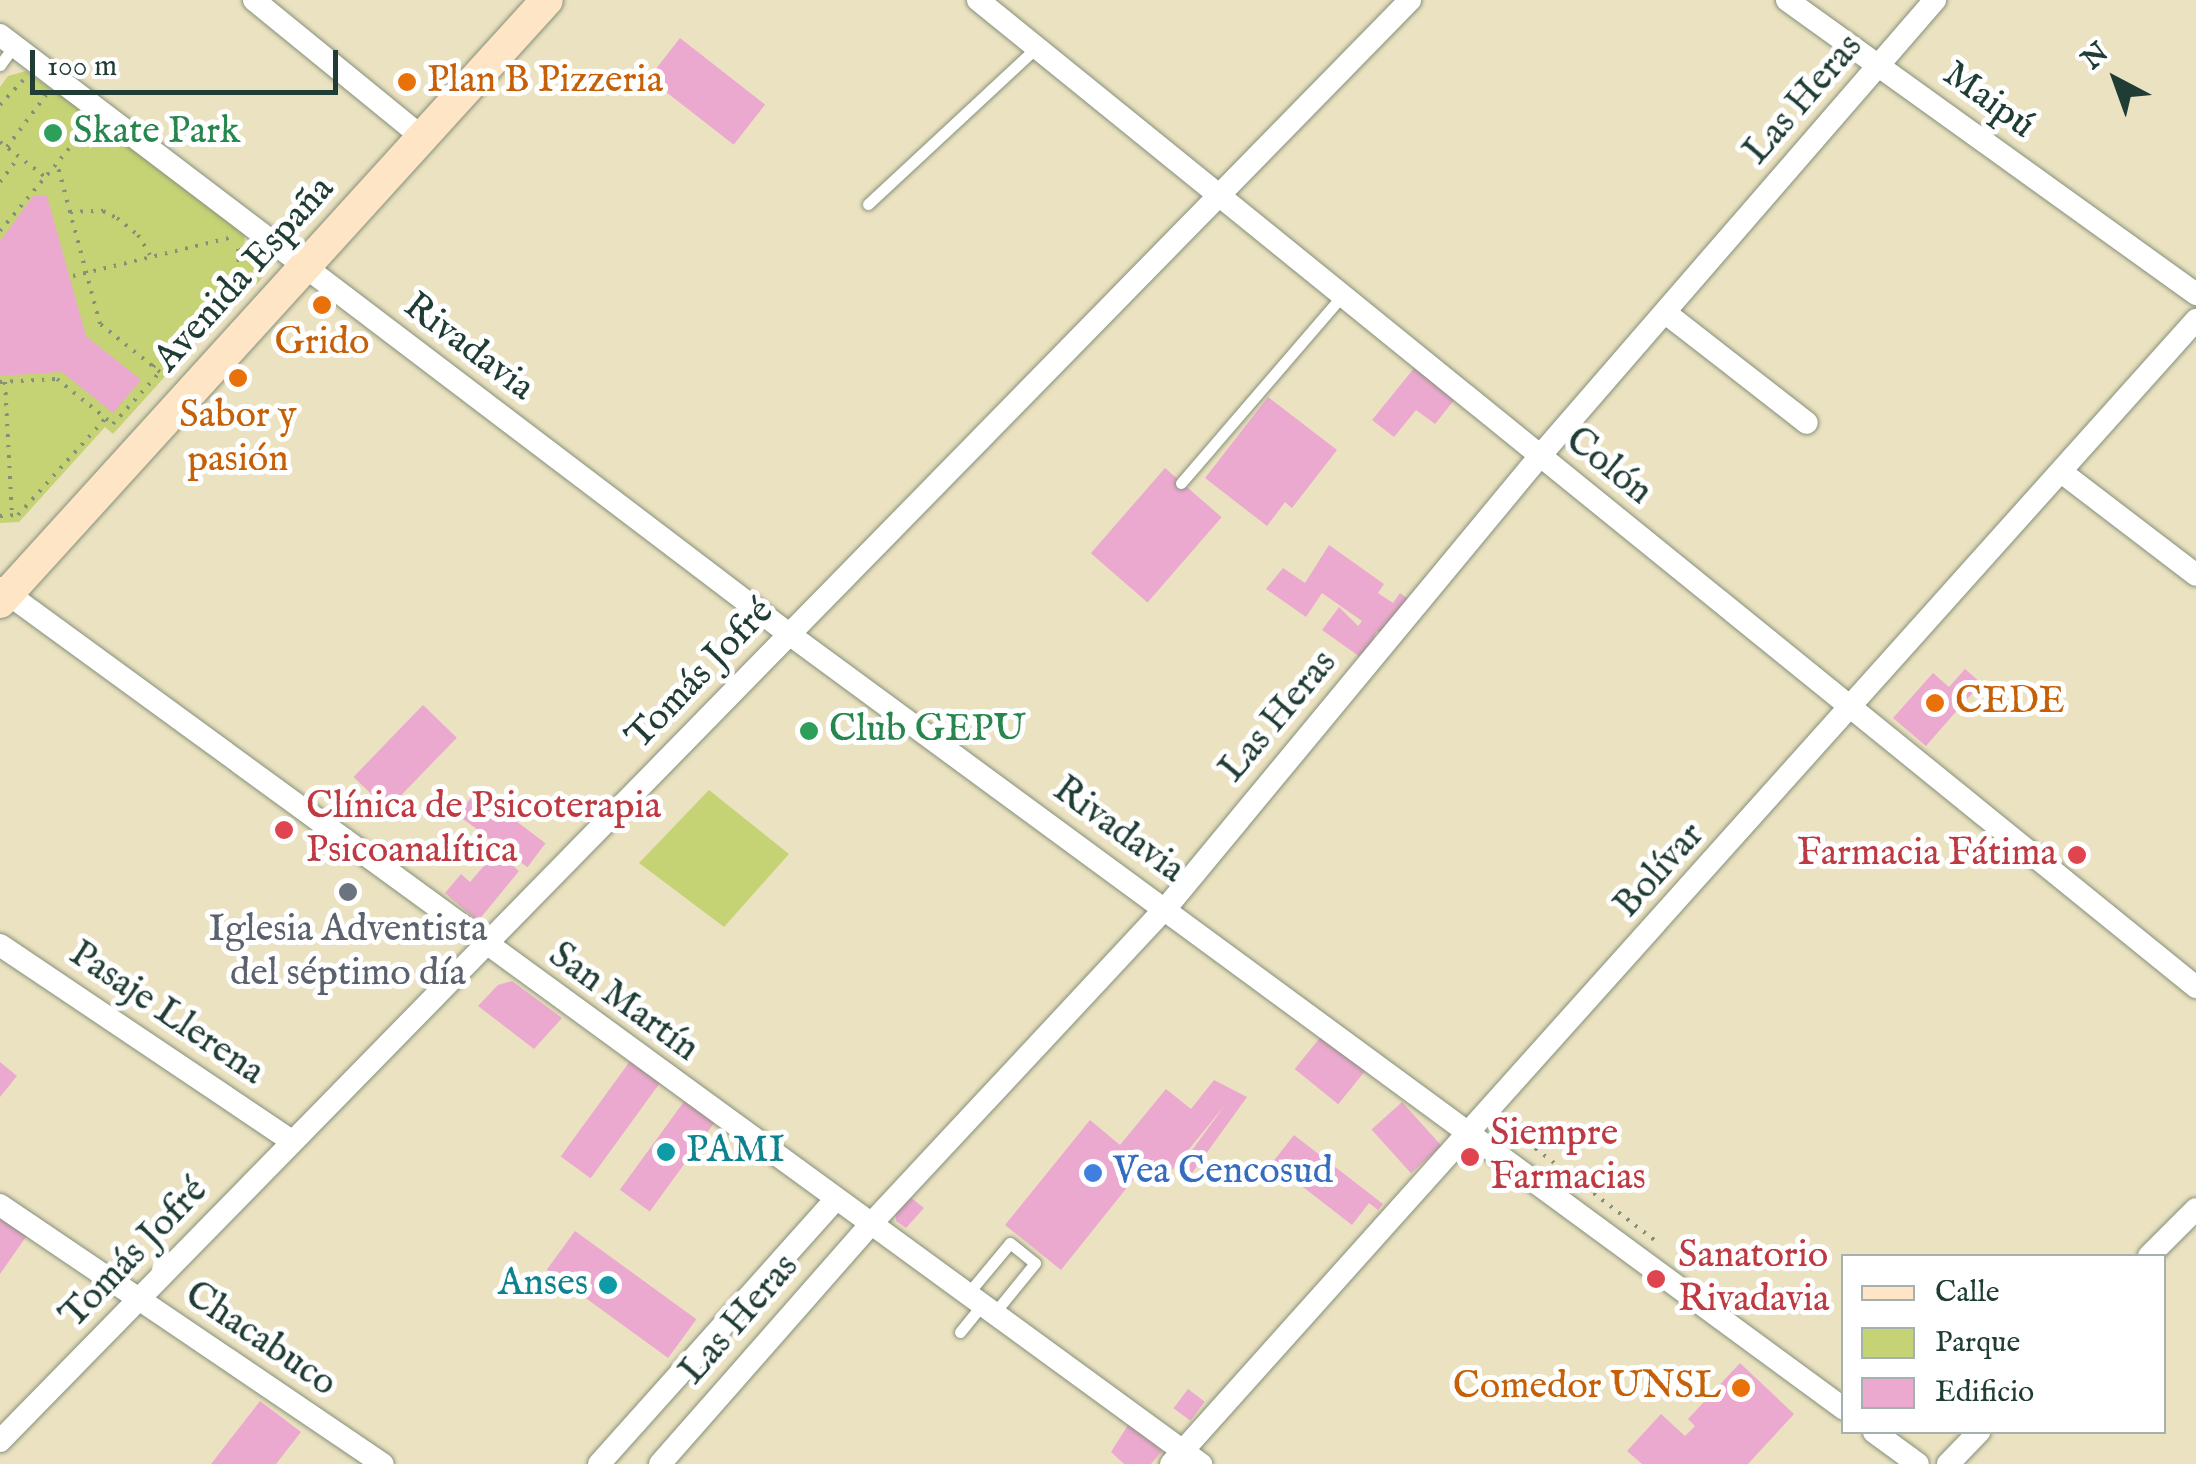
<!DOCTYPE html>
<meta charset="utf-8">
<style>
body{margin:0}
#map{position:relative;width:2196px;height:1464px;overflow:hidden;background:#ebe2c1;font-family:"IM FELL English",serif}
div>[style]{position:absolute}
.green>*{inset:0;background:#c5d375}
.building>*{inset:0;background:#eca9cf;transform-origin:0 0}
.path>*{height:4px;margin-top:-2px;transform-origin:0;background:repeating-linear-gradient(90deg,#85907a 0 2.5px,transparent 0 10.5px)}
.roads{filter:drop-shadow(0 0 2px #85907a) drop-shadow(0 0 2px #85907a)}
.service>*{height:11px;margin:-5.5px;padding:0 5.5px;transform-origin:5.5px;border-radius:5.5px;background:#fff}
.minor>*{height:22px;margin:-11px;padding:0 11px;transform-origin:11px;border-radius:11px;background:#fff}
.secondary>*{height:32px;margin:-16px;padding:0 16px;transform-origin:16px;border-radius:16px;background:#fee5c5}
.dots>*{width:28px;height:28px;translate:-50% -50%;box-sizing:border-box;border:5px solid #fff;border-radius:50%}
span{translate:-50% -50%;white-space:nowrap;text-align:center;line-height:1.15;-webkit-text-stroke:10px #fff;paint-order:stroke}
.food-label{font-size:38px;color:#c56008}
.left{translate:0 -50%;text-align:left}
.right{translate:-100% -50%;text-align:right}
.street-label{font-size:38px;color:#1f3d34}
.leisure-label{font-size:38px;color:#27864d}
.health-label{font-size:38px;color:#be3a42}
.worship-label{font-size:38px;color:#5b616d}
.culture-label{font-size:38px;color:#0d838f}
.shop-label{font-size:38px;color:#366cbe}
.legend{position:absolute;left:1841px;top:1254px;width:325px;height:180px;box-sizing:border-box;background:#fff;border:2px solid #a5b1ae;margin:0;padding:12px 18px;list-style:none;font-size:30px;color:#1f3d34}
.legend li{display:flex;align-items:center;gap:20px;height:50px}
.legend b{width:50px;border:2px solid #a5b1ae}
.north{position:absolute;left:2066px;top:30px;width:100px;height:100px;-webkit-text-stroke:8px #fff;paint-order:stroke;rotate:319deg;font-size:28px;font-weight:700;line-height:40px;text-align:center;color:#1f3d34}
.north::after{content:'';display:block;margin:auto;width:35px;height:45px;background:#1f3d34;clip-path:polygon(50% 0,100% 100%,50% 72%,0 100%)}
.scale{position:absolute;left:30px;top:50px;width:308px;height:45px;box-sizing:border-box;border:5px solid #1f3d34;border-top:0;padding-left:12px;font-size:30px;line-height:35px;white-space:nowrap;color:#1f3d34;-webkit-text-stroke:8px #fff;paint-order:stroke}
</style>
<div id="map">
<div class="green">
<div style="clip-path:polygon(26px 71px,244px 226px,245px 253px,262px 278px,257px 284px,240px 279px,166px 361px,169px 372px,113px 434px,105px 427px,19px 522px,0 523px,0 87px,8px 76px)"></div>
<div style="clip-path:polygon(709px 790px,789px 854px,724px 927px,639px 863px)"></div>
</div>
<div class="building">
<div style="left:680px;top:38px;width:108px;height:51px;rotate:38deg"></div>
<div style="clip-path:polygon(34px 195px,47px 196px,86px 336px,141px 380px,113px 413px,62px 372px,0 376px,0 241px)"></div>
<div style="clip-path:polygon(1415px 367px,1455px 399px,1435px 424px,1416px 410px,1394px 437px,1372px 420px)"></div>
<div style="clip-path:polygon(1268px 397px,1337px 450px,1292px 508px,1285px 502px,1267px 526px,1205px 478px)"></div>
<div style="left:1165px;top:468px;width:75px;height:113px;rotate:41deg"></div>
<div style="clip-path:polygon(1329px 545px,1384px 584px,1378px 593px,1393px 603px,1400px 593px,1408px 599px,1384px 636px,1377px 631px,1363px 659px,1322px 630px,1339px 607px,1358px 626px,1362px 621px,1322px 593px,1306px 617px,1266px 589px,1283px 568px,1305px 583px)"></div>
<div style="clip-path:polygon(1965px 669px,1981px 683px,1926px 746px,1893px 718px,1933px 673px,1949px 687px)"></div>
<div style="left:423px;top:705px;width:47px;height:100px;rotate:44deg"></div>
<div style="left:476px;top:791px;width:87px;height:30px;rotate:37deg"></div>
<div style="clip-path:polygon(496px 852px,519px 871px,478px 921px,445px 893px,461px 874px,470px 882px)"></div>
<div style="clip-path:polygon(512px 981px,562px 1018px,534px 1049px,478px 1006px,498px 985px)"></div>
<div style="left:1323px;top:1034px;width:56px;height:45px;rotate:39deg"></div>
<div style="left:633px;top:1057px;width:37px;height:123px;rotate:36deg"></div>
<div style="clip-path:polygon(0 1062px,17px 1076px,0 1097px)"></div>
<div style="clip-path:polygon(1214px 1080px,1247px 1097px,1187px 1180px,1176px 1172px,1225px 1105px,1164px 1180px,1145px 1165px,1061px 1270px,1005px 1225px,1090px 1120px,1120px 1145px,1166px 1089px,1191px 1109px)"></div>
<div style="left:688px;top:1096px;width:37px;height:116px;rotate:36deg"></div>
<div style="left:1402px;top:1102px;width:59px;height:41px;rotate:48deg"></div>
<div style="clip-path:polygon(1294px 1135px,1383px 1204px,1378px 1210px,1369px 1203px,1352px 1225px,1272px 1163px)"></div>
<div style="clip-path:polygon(905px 1193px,924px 1208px,906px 1228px,896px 1221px,895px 1205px)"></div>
<div style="clip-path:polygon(0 1210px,30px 1231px,0 1274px)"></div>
<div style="left:575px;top:1231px;width:150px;height:48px;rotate:36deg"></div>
<div style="clip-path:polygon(1740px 1363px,1794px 1414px,1748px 1464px,1642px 1464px,1627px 1451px,1661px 1414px,1685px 1436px,1695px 1426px,1688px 1419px)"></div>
<div style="left:1188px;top:1389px;width:21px;height:24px;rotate:37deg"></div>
<div style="clip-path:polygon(260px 1401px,301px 1432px,276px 1464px,211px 1464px)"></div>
<div style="clip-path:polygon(1130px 1422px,1162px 1451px,1151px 1464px,1124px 1464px,1111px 1452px)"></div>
</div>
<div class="path">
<div style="left:0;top:105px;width:34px;rotate:-47deg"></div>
<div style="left:0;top:142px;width:56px;rotate:37.7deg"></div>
<div style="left:7px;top:147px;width:65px;rotate:-53.1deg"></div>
<div style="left:0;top:182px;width:30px;rotate:-53deg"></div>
<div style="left:70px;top:212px;width:33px;rotate:-2deg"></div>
<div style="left:103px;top:211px;width:16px;rotate:27deg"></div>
<div style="left:117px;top:218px;width:27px;rotate:39deg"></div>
<div style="left:138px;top:235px;width:23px;rotate:59deg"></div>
<div style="left:0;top:231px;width:137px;rotate:-50deg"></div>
<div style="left:73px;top:276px;width:161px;rotate:-13.7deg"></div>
<div style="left:153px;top:367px;width:128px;rotate:-47.8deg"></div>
<div style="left:239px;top:272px;width:27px;rotate:-92deg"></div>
<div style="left:0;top:382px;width:57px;rotate:-3deg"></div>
<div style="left:57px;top:379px;width:72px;rotate:38.8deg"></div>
<div style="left:113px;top:424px;width:70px;rotate:-47.9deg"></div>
<div style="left:160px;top:372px;width:77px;rotate:-141.3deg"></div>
<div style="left:100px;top:324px;width:163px;rotate:-105deg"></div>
<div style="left:5px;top:382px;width:133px;rotate:87deg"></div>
<div style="left:0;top:516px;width:18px;rotate:-3deg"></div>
<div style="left:18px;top:515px;width:131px;rotate:-47.8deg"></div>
<div style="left:1527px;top:1142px;width:165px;rotate:37.6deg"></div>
</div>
<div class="roads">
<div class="service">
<div style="left:0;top:65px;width:24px;rotate:-54deg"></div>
<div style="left:868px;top:204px;width:231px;rotate:-42.9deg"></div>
<div style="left:1181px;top:483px;width:245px;rotate:-49.3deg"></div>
<div style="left:970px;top:1291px;width:62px;rotate:-50.2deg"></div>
<div style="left:1010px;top:1243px;width:32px;rotate:39deg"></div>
<div style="left:1035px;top:1263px;width:62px;rotate:129.1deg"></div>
<div style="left:960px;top:1332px;width:38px;rotate:-51deg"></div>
</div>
<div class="minor">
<div style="left:254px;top:0;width:217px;rotate:39.2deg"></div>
<div style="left:978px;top:0;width:1568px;rotate:39.02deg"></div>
<div style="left:1787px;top:0;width:504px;rotate:35.71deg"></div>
<div style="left:0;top:35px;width:991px;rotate:37.21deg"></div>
<div style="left:789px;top:634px;width:1309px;rotate:36.3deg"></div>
<div style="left:1667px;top:314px;width:177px;rotate:37.9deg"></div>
<div style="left:2064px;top:474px;width:166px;rotate:37.4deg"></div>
<div style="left:0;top:588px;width:1487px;rotate:36.11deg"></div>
<div style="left:0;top:945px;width:352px;rotate:33.9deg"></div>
<div style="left:0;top:1205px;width:462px;rotate:34.1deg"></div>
<div style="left:2149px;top:1256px;width:66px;rotate:-45deg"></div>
<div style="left:1874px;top:1432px;width:54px;rotate:36deg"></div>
<div style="left:0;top:1441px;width:2016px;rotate:-45.62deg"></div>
<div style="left:599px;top:1464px;width:354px;rotate:-48.2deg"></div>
<div style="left:660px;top:1464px;width:318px;rotate:-48.7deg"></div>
<div style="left:870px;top:1225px;width:434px;rotate:-47deg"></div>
<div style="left:1166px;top:908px;width:585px;rotate:-50.41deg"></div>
<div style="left:1539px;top:457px;width:605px;rotate:-49.09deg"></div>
<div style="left:1171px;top:1464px;width:1536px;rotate:-48.14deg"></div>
<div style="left:1948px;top:1464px;width:45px;rotate:-45.9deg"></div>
</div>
<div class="secondary">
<div style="left:0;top:602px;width:813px;rotate:-47.74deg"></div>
</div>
</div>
<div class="dots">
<div style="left:407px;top:82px;background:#e8710a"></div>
<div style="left:53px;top:133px;background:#2e9e5b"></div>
<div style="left:322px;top:305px;background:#e8710a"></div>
<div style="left:238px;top:378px;background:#e8710a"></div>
<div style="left:1935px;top:703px;background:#e8710a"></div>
<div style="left:809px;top:731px;background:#2e9e5b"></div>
<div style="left:284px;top:830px;background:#e0444e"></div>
<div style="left:2077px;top:855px;background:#e0444e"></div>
<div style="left:348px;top:892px;background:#6b7280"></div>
<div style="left:666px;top:1152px;background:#0f9aa8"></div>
<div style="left:1470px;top:1157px;background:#e0444e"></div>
<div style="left:1093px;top:1173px;background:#3f7fe0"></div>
<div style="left:1656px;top:1279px;background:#e0444e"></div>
<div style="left:608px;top:1285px;background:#0f9aa8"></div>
<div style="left:1741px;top:1388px;background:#e8710a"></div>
</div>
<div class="food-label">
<span class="left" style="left:427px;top:82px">Plan B Pizzeria</span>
<span style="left:322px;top:344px">Grido</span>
<span style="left:238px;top:439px">Sabor y<br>pasión</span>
<span class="left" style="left:1955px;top:703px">CEDE</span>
<span class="right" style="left:1721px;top:1388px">Comedor UNSL</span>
</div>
<div class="street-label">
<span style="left:1804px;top:100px;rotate:-49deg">Las Heras</span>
<span style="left:1988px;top:101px;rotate:36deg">Maipú</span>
<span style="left:245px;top:275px;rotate:-48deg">Avenida España</span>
<span style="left:468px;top:348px;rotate:37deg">Rivadavia</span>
<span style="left:1608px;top:467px;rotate:39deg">Colón</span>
<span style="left:701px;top:675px;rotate:-46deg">Tomás Jofré</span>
<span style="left:1279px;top:717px;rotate:-50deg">Las Heras</span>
<span style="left:1118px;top:831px;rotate:36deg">Rivadavia</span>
<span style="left:1660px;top:871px;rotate:-48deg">Bolívar</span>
<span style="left:623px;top:1003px;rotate:36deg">San Martín</span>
<span style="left:166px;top:1014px;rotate:34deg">Pasaje Llerena</span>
<span style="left:135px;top:1254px;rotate:-46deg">Tomás Jofré</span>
<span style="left:740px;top:1320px;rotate:-49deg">Las Heras</span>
<span style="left:260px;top:1340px;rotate:34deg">Chacabuco</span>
</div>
<div class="leisure-label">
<span class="left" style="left:73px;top:133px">Skate Park</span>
<span class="left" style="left:829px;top:731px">Club GEPU</span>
</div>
<div class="health-label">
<span class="left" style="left:306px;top:830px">Clínica de Psicoterapia<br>Psicoanalítica</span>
<span class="right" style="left:2057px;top:855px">Farmacia Fátima</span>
<span class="left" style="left:1490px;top:1157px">Siempre<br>Farmacias</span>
<span class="left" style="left:1678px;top:1279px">Sanatorio<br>Rivadavia</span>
</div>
<div class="worship-label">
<span style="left:348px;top:953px">Iglesia Adventista<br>del séptimo día</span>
</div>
<div class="culture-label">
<span class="left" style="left:686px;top:1152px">PAMI</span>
<span class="right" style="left:588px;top:1285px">Anses</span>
</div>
<div class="shop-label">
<span class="left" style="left:1113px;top:1173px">Vea Cencosud</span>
</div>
<ul class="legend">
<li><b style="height:12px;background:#fee5c5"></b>Calle</li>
<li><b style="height:28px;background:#c5d375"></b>Parque</li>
<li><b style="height:28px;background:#eca9cf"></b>Edificio</li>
</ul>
<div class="north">N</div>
<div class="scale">100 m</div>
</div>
